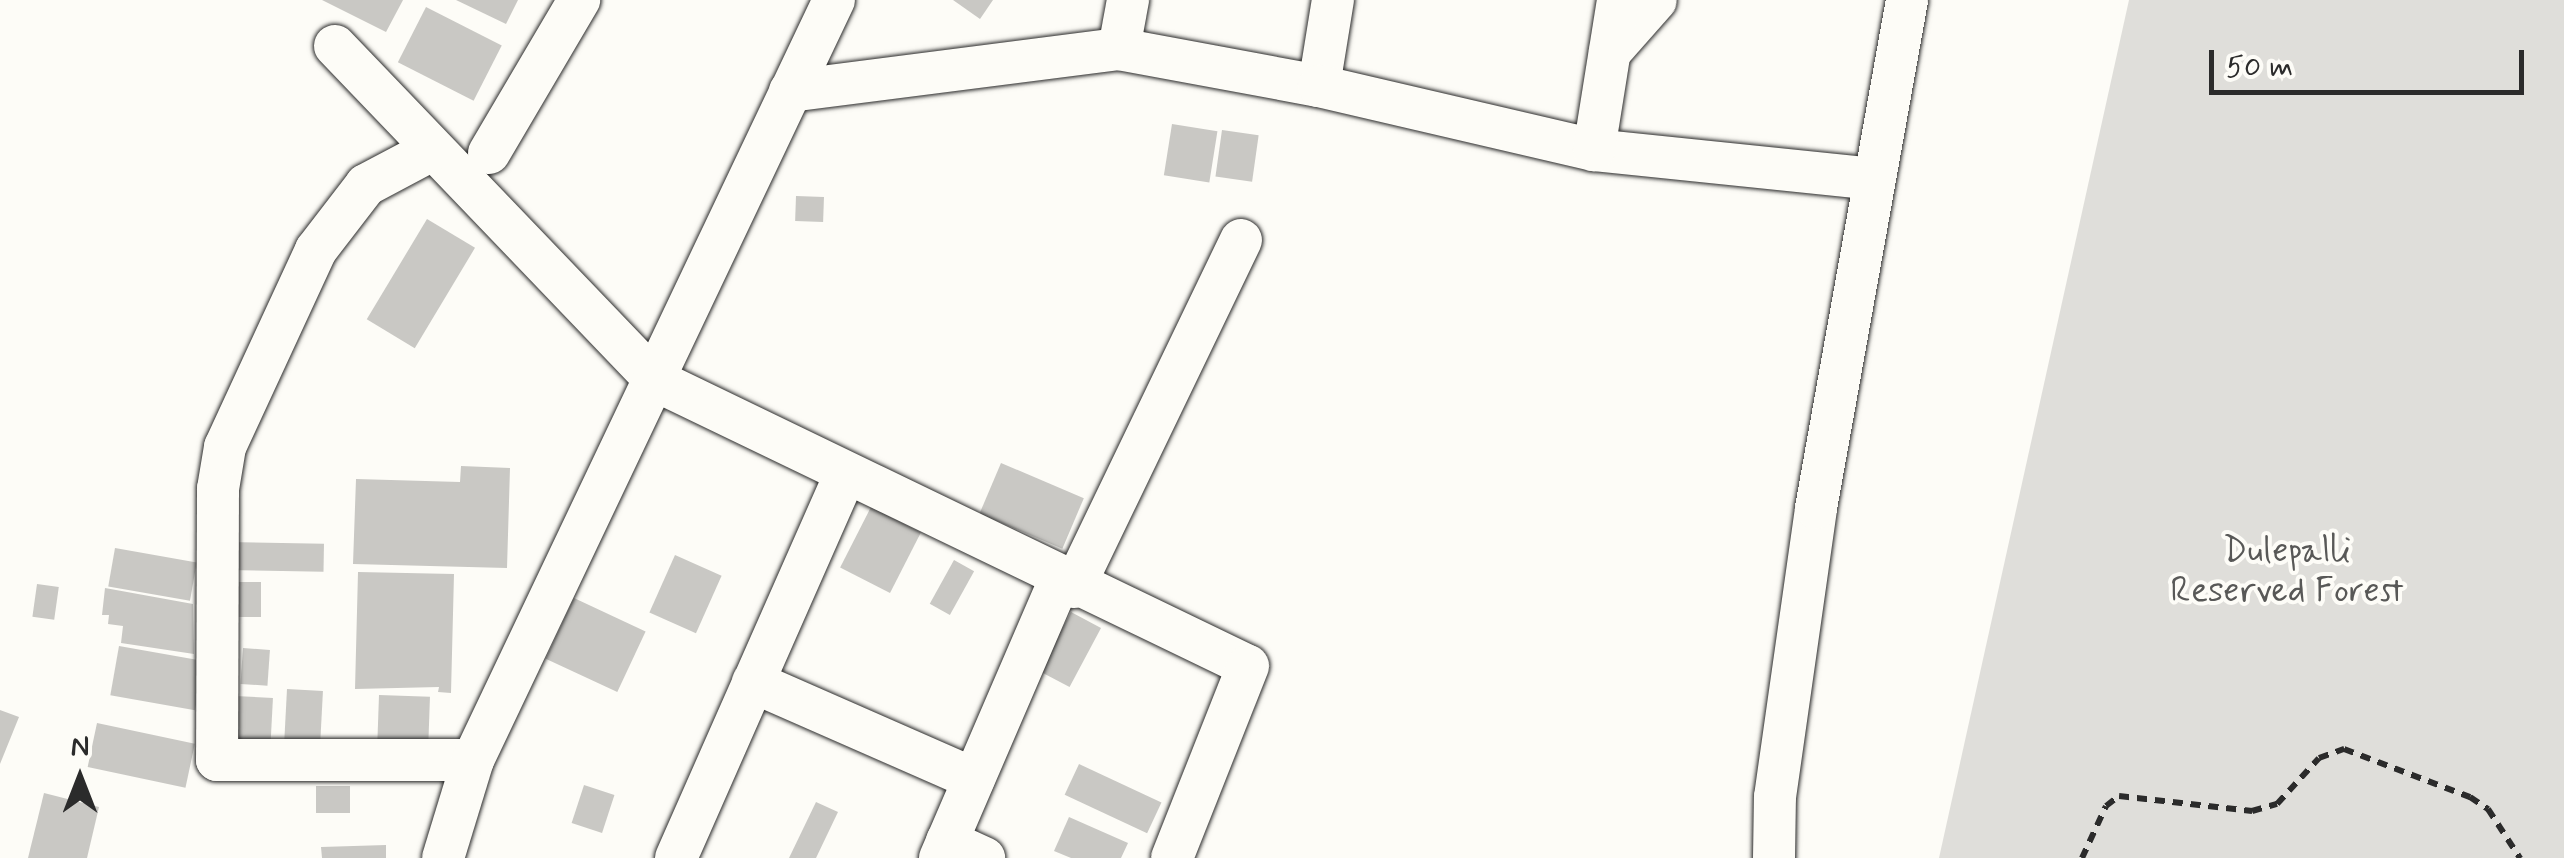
<!DOCTYPE html>
<style>
body{margin:0}
#map{position:relative;width:2564px;height:858px;overflow:hidden;background:#fdfcf7;font-family:Mynerve,sans-serif}
div>[style]{position:absolute}
.green>*{inset:0;background:#dfdeda}
.building>*{inset:0;background:#c9c8c4;transform-origin:0 0}
.path>*{height:6px;margin-top:-3px;transform-origin:0;background:repeating-linear-gradient(90deg,#2b2b2b 0 10px,transparent 0 18px)}
.roads{filter:drop-shadow(0 0 2px #2b2b2b) drop-shadow(0 0 2px #2b2b2b)}
.minor>*{height:42px;margin:-21px;padding:0 21px;transform-origin:21px;border-radius:21px;background:#fdfcf7}
span{translate:-50% -50%;white-space:nowrap;text-align:center;line-height:1.15;-webkit-text-stroke:8px #fdfcf7;paint-order:stroke}
.park-label{font-size:35px;color:#585857}
.north{position:absolute;left:30px;top:728px;width:100px;height:100px;-webkit-text-stroke:8px #fdfcf7;paint-order:stroke;rotate:0deg;font-size:28px;font-weight:700;line-height:40px;text-align:center;color:#2b2b2b}
.north::after{content:'';display:block;margin:auto;width:35px;height:45px;background:#2b2b2b;clip-path:polygon(50% 0,100% 100%,50% 72%,0 100%)}
.scale{position:absolute;left:2209px;top:50px;width:315px;height:45px;box-sizing:border-box;border:5px solid #2b2b2b;border-top:0;padding-left:12px;font-size:30px;line-height:35px;white-space:nowrap;color:#2b2b2b;-webkit-text-stroke:8px #fdfcf7;paint-order:stroke}
</style>
<div id="map">
<div class="green">
<div style="clip-path:polygon(2129px 0,2564px 0,2564px 858px,1939px 858px)"></div>
</div>
<div class="building">
<div style="clip-path:polygon(322px 0,403px 0,386px 32px)"></div>
<div style="clip-path:polygon(456px 0,518px 0,506px 24px)"></div>
<div style="clip-path:polygon(953px 0,993px 0,980px 19px)"></div>
<div style="left:426px;top:7px;width:85px;height:62px;rotate:27deg"></div>
<div style="left:1172px;top:124px;width:46px;height:52px;rotate:9deg"></div>
<div style="left:1222px;top:130px;width:37px;height:47px;rotate:8deg"></div>
<div style="left:796px;top:196px;width:28px;height:25px;rotate:2deg"></div>
<div style="left:427px;top:219px;width:56px;height:117px;rotate:31deg"></div>
<div style="left:1001px;top:463px;width:90px;height:55px;rotate:23deg"></div>
<div style="clip-path:polygon(461px 466px,510px 468px,507px 568px,353px 564px,356px 479px,460px 482px)"></div>
<div style="left:871px;top:507px;width:56px;height:68px;rotate:27deg"></div>
<div style="left:226px;top:542px;width:98px;height:28px;rotate:1deg"></div>
<div style="left:115px;top:548px;width:83px;height:39px;rotate:10deg"></div>
<div style="left:675px;top:555px;width:51px;height:63px;rotate:24deg"></div>
<div style="left:954px;top:560px;width:23px;height:50px;rotate:29deg"></div>
<div style="clip-path:polygon(358px 572px,454px 574px,451px 693px,438px 692px,439px 687px,355px 689px)"></div>
<div style="left:237px;top:582px;width:24px;height:35px"></div>
<div style="left:37px;top:584px;width:22px;height:33px;rotate:8deg"></div>
<div style="clip-path:polygon(105px 588px,193px 604px,194px 654px,121px 643px,123px 626px,108px 624px,109px 615px,102px 615px)"></div>
<div style="left:574px;top:598px;width:79px;height:67px;rotate:25deg"></div>
<div style="left:1071px;top:612px;width:34px;height:67px;rotate:28deg"></div>
<div style="left:119px;top:646px;width:86px;height:50px;rotate:10deg"></div>
<div style="left:243px;top:648px;width:27px;height:36px;rotate:4deg"></div>
<div style="left:287px;top:689px;width:36px;height:55px;rotate:3deg"></div>
<div style="left:379px;top:695px;width:51px;height:56px;rotate:2deg"></div>
<div style="left:235px;top:696px;width:38px;height:44px;rotate:3deg"></div>
<div style="clip-path:polygon(0 710px,19px 717px,0 764px)"></div>
<div style="left:97px;top:723px;width:100px;height:45px;rotate:12deg"></div>
<div style="left:1079px;top:764px;width:91px;height:34px;rotate:25deg"></div>
<div style="left:584px;top:785px;width:32px;height:40px;rotate:18deg"></div>
<div style="left:316px;top:786px;width:34px;height:27px"></div>
<div style="clip-path:polygon(44px 793px,99px 807px,87px 858px,28px 858px)"></div>
<div style="clip-path:polygon(816px 802px,838px 812px,816px 858px,789px 858px)"></div>
<div style="clip-path:polygon(1069px 817px,1128px 843px,1121px 858px,1071px 858px,1054px 851px)"></div>
<div style="clip-path:polygon(386px 845px,386px 858px,322px 858px,321px 847px)"></div>
</div>
<div class="path">
<div style="left:2082px;top:858px;width:57px;rotate:-65.2deg"></div>
<div style="left:2106px;top:806px;width:16px;rotate:-38deg"></div>
<div style="left:2119px;top:796px;width:134px;rotate:6.4deg"></div>
<div style="left:2252px;top:811px;width:26px;rotate:-16deg"></div>
<div style="left:2277px;top:804px;width:62px;rotate:-47.6deg"></div>
<div style="left:2319px;top:758px;width:27px;rotate:-20deg"></div>
<div style="left:2344px;top:749px;width:135px;rotate:20.9deg"></div>
<div style="left:2470px;top:797px;width:22px;rotate:34deg"></div>
<div style="left:2488px;top:809px;width:59px;rotate:56.9deg"></div>
</div>
<div class="roads">
<div class="minor">
<div style="left:335px;top:46px;width:463px;rotate:46.2deg"></div>
<div style="left:655px;top:380px;width:658px;rotate:25.75deg"></div>
<div style="left:1248px;top:666px;width:206px;rotate:111.6deg"></div>
<div style="left:1119px;top:49px;width:50px;rotate:-79.6deg"></div>
<div style="left:1610px;top:52px;width:69px;rotate:-48.5deg"></div>
<div style="left:1319px;top:86px;width:87px;rotate:-80.8deg"></div>
<div style="left:790px;top:91px;width:332px;rotate:-7.3deg"></div>
<div style="left:1119px;top:49px;width:203px;rotate:10.5deg"></div>
<div style="left:1319px;top:86px;width:282px;rotate:13.1deg"></div>
<div style="left:1594px;top:150px;width:282px;rotate:5.9deg"></div>
<div style="left:432px;top:150px;width:75px;rotate:152.1deg"></div>
<div style="left:366px;top:185px;width:82px;rotate:127.6deg"></div>
<div style="left:316px;top:250px;width:217px;rotate:114.8deg"></div>
<div style="left:225px;top:447px;width:43px;rotate:99.5deg"></div>
<div style="left:218px;top:489px;width:271px;rotate:90.2deg"></div>
<div style="left:217px;top:760px;width:256px"></div>
<div style="left:1594px;top:150px;width:152px;rotate:-80.9deg"></div>
<div style="left:489px;top:153px;width:178px;rotate:-59.5deg"></div>
<div style="left:1074px;top:587px;width:385px;rotate:-64.3deg"></div>
<div style="left:753px;top:682px;width:241px;rotate:23.7deg"></div>
<div style="left:947px;top:841px;width:41px;rotate:24.7deg"></div>
<div style="left:443px;top:858px;width:102px;rotate:-73deg"></div>
<div style="left:473px;top:760px;width:841px;rotate:-64.59deg"></div>
<div style="left:676px;top:858px;width:420px;rotate:-66.2deg"></div>
<div style="left:940px;top:858px;width:303px;rotate:-66.7deg"></div>
<div style="left:1774px;top:858px;width:61px;rotate:-89.1deg"></div>
<div style="left:1775px;top:797px;width:292px;rotate:-81.9deg"></div>
<div style="left:1816px;top:508px;width:516px;rotate:-79.84deg"></div>
</div>
</div>
<div class="park-label">
<span style="left:2287px;top:571px">Dulepalli<br>Reserved Forest</span>
</div>
<div class="north">N</div>
<div class="scale">50 m</div>
</div>
